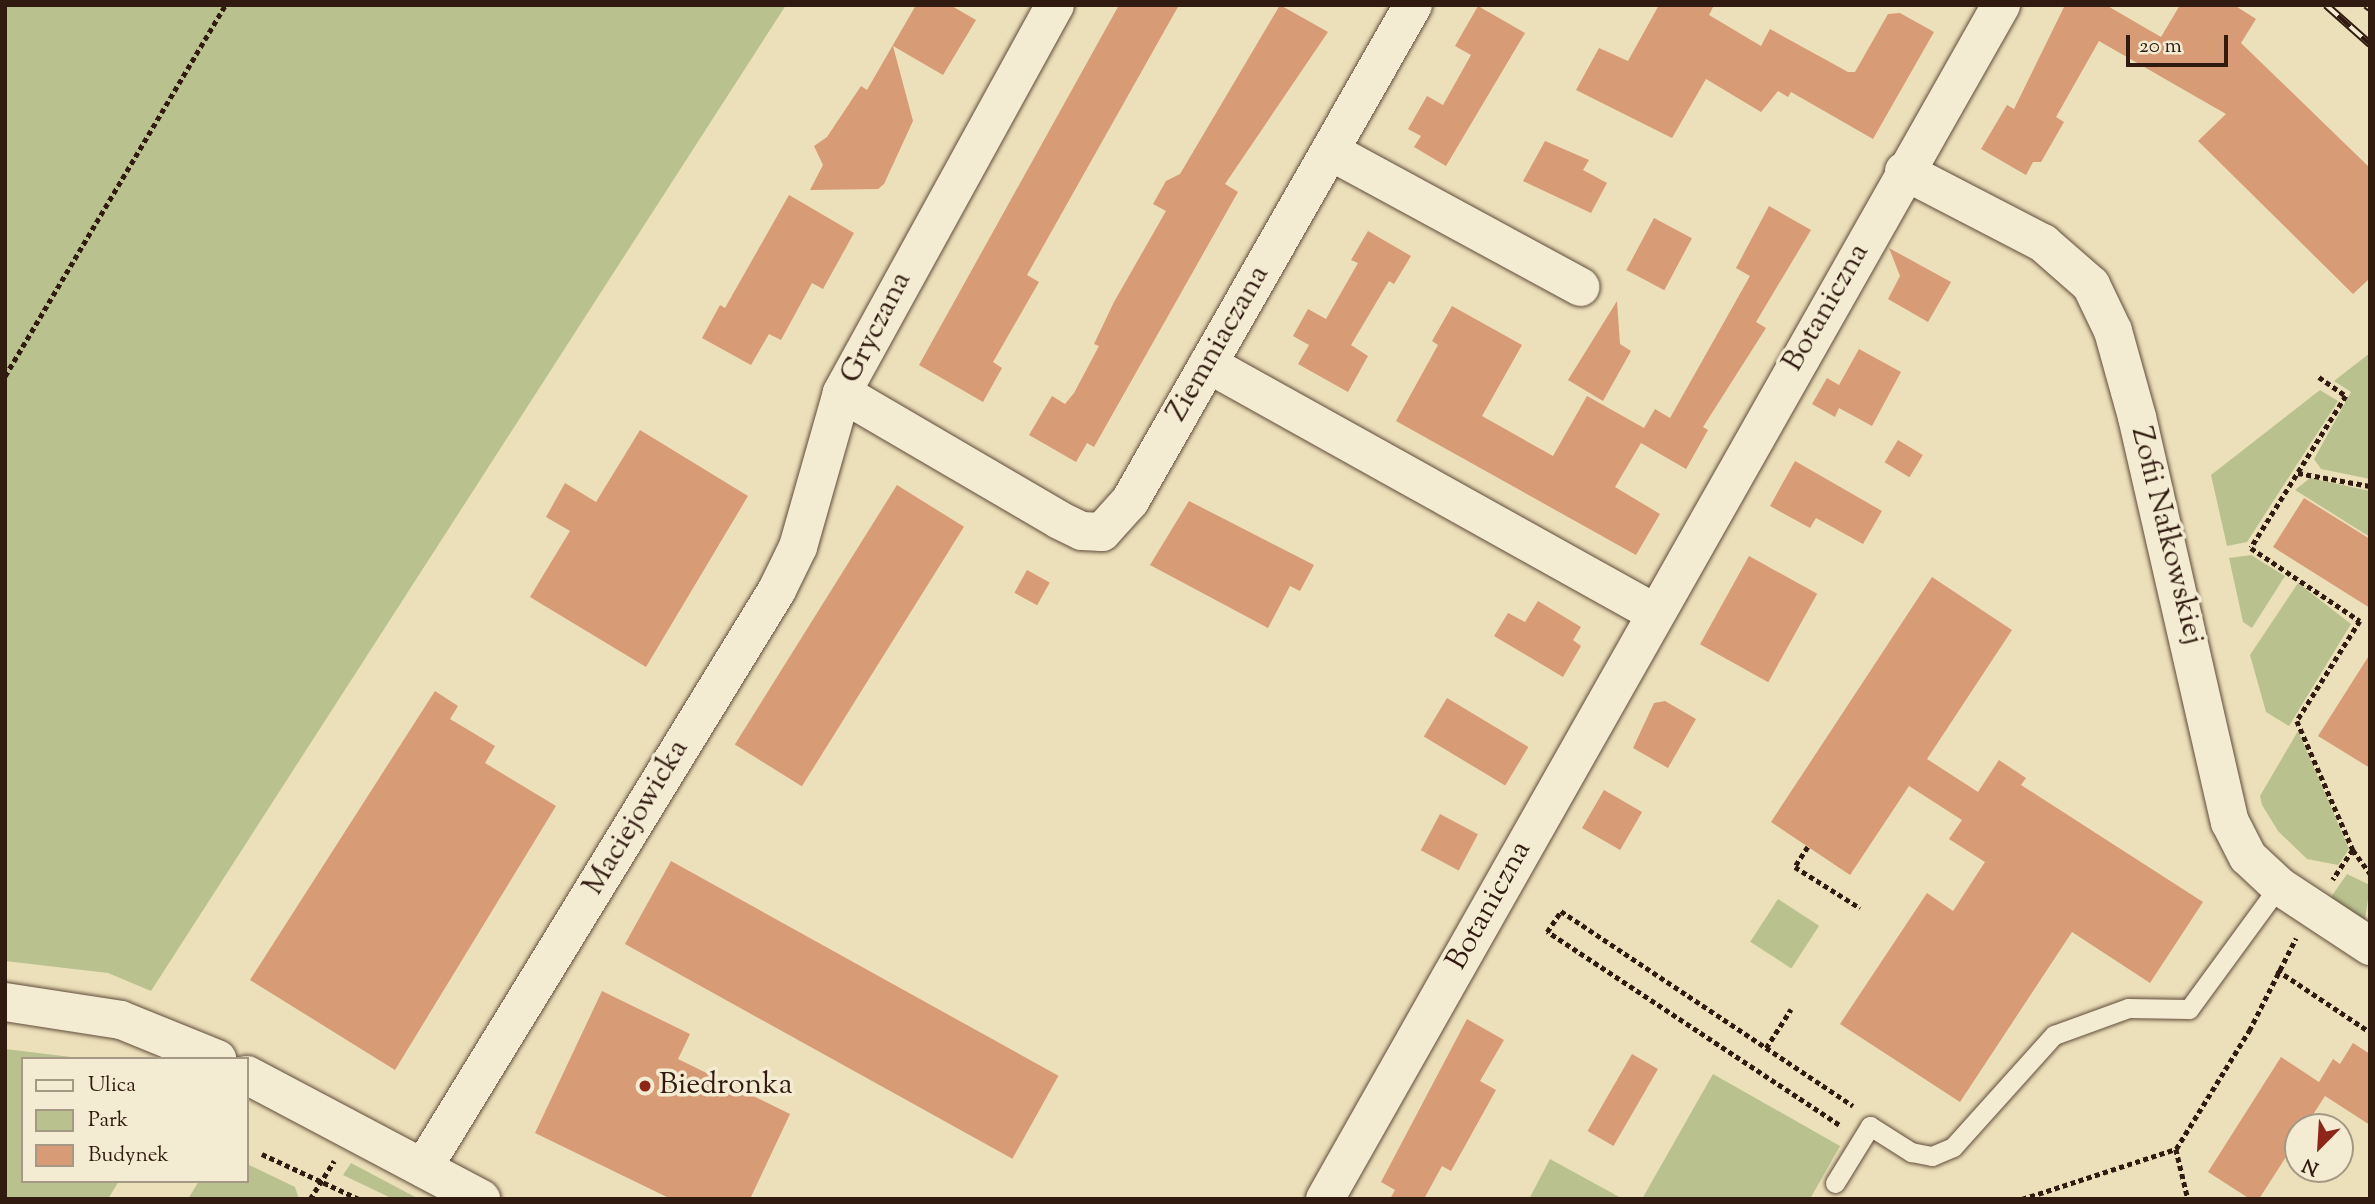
<!DOCTYPE html>
<meta charset="utf-8">
<style>
body{margin:0}
#map{position:relative;width:2375px;height:1204px;overflow:hidden;background:#ece0ba;font-family:"Sorts Mill Goudy",serif}
div>[style]{position:absolute}
.green>*{inset:0;background:#b9c28f;transform-origin:0 0}
.building>*{inset:0;background:#d79b75;transform-origin:0 0}
.path>*{height:4.5px;margin-top:-2.25px;transform-origin:0;background:repeating-linear-gradient(90deg,#311b10 0 5px,transparent 0 8.5px)}
.roads{filter:drop-shadow(0 0 2px #604c3a) drop-shadow(0 0 2px #604c3a)}
.lane>*{height:19px;margin:-9.5px;padding:0 9.5px;transform-origin:9.5px;border-radius:9.5px;background:#f3ebd2}
.street>*{height:38px;margin:-19px;padding:0 19px;transform-origin:19px;border-radius:19px;background:#f3ebd2}
.rail>*{height:8px;margin-top:-4px;transform-origin:0;background:repeating-linear-gradient(90deg,#f3ebd2 0 16px,#311b10 0 32px);box-sizing:border-box;border-block:2px solid #311b10}
.dots>*{width:19px;height:19px;translate:-50% -50%;box-sizing:border-box;border:4px solid #f3ebd2;border-radius:50%}
span{translate:-50% -50%;white-space:nowrap;text-align:center;line-height:1.15;-webkit-text-stroke:7px #f3ebd2;paint-order:stroke}
.street-label{font-size:30px;color:#311b10}
.poi-label{font-size:30px;color:#311b10}
.left{translate:0 -50%;text-align:left}
.frame{position:absolute;inset:0;border:7px solid #311b10;pointer-events:none}
.legend{position:absolute;left:21px;top:1057px;width:228px;height:126px;box-sizing:border-box;background:#f3ebd2;border:2px solid #a59884;margin:0;padding:9px 12px;list-style:none;font-size:21px;color:#311b10}
.legend li{display:flex;align-items:center;gap:14px;height:35px}
.legend b{width:35px;border:2px solid #a59884}
.north{position:absolute;left:2284px;top:1113px;width:70px;height:70px;box-sizing:border-box;background:#f3ebd2;border:2px solid #a59884;border-radius:50%;rotate:204deg;font-size:19px;font-weight:700;line-height:28px;text-align:center;color:#311b10}
.north::after{content:'';display:block;margin:auto;width:24px;height:32px;background:#8f2418;clip-path:polygon(50% 0,100% 100%,50% 72%,0 100%)}
.scale{position:absolute;left:2126px;top:35px;width:102px;height:32px;box-sizing:border-box;border:4px solid #311b10;border-top:0;padding-left:9px;font-size:21px;line-height:24px;white-space:nowrap;color:#311b10;-webkit-text-stroke:5px #f3ebd2;paint-order:stroke}
</style>
<div id="map">
<div class="green">
<div style="clip-path:polygon(5px 5px,786px 5px,151px 991px,108px 973px,5px 961px)"></div>
<div style="clip-path:polygon(2370px 353px,2370px 479px,2321px 469px,2314px 459px,2351px 392px,2334px 381px)"></div>
<div style="clip-path:polygon(2320px 390px,2338px 401px,2247px 542px,2227px 546px,2211px 475px)"></div>
<div style="clip-path:polygon(2310px 478px,2370px 491px,2370px 537px,2295px 490px)"></div>
<div style="clip-path:polygon(2251px 555px,2285px 576px,2252px 628px,2243px 622px,2229px 558px)"></div>
<div style="clip-path:polygon(2298px 583px,2351px 624px,2289px 726px,2266px 712px,2250px 655px)"></div>
<div style="clip-path:polygon(2298px 731px,2349px 849px,2338px 865px,2307px 859px,2278px 831px,2262px 805px,2260px 796px)"></div>
<div style="clip-path:polygon(2347px 874px,2370px 885px,2365px 920px,2331px 897px)"></div>
<div style="left:1778px;top:899px;width:49px;height:51px;rotate:33deg"></div>
<div style="clip-path:polygon(5px 1049px,88px 1059px,23px 1059px,23px 1181px,119px 1181px,108px 1199px,5px 1199px)"></div>
<div style="clip-path:polygon(1713px 1074px,1840px 1146px,1810px 1199px,1642px 1199px)"></div>
<div style="clip-path:polygon(1550px 1159px,1623px 1199px,1529px 1199px)"></div>
<div style="clip-path:polygon(351px 1163px,419px 1199px,393px 1199px,343px 1175px)"></div>
<div style="clip-path:polygon(247px 1164px,295px 1187px,299px 1199px,188px 1199px,199px 1181px,247px 1181px)"></div>
</div>
<div class="building">
<div style="clip-path:polygon(916px 5px,950px 5px,976px 20px,943px 75px,893px 46px,913px 121px,884px 184px,878px 189px,810px 190px,823px 165px,814px 146px,827px 137px,861px 86px,867px 90px)"></div>
<div style="clip-path:polygon(1119px 5px,1179px 5px,1027px 275px,1039px 282px,993px 362px,1002px 368px,983px 402px,919px 365px)"></div>
<div style="clip-path:polygon(1280px 5px,1328px 32px,1225px 184px,1238px 192px,1094px 447px,1087px 443px,1076px 462px,1029px 435px,1052px 396px,1065px 404px,1074px 393px,1099px 346px,1094px 344px,1114px 302px,1166px 211px,1153px 204px,1166px 181px,1180px 174px)"></div>
<div style="clip-path:polygon(1659px 5px,1714px 5px,1709px 15px,1761px 46px,1770px 29px,1848px 72px,1855px 72px,1888px 14px,1900px 13px,1934px 32px,1873px 139px,1791px 92px,1788px 97px,1778px 91px,1761px 112px,1706px 79px,1672px 138px,1576px 90px,1599px 48px,1628px 61px)"></div>
<div style="clip-path:polygon(2065px 5px,2106px 5px,2161px 37px,2180px 5px,2234px 5px,2256px 19px,2241px 43px,2370px 168px,2370px 278px,2353px 294px,2198px 141px,2226px 114px,2099px 41px,2056px 117px,2064px 122px,2041px 162px,2033px 162px,2026px 175px,1981px 149px,2007px 105px,2014px 109px)"></div>
<div style="clip-path:polygon(1478px 6px,1525px 33px,1446px 166px,1414px 147px,1421px 136px,1408px 129px,1427px 96px,1443px 105px,1471px 55px,1455px 46px)"></div>
<div style="clip-path:polygon(1545px 141px,1589px 160px,1583px 170px,1607px 183px,1591px 213px,1523px 181px)"></div>
<div style="clip-path:polygon(789px 195px,854px 233px,823px 289px,812px 283px,781px 340px,769px 334px,751px 365px,702px 338px,720px 305px,725px 308px)"></div>
<div style="clip-path:polygon(1769px 206px,1811px 230px,1756px 322px,1766px 328px,1703px 427px,1708px 430px,1686px 469px,1641px 443px,1615px 487px,1660px 514px,1636px 555px,1396px 421px,1438px 345px,1432px 341px,1452px 306px,1522px 345px,1482px 416px,1553px 456px,1587px 396px,1644px 428px,1655px 409px,1670px 418px,1750px 276px,1736px 268px)"></div>
<div style="left:1654px;top:218px;width:43px;height:59px;rotate:28deg"></div>
<div style="clip-path:polygon(1368px 231px,1411px 256px,1394px 284px,1389px 281px,1351px 345px,1368px 356px,1348px 392px,1298px 364px,1309px 345px,1293px 336px,1308px 309px,1326px 319px,1358px 263px,1351px 260px)"></div>
<div style="clip-path:polygon(1889px 248px,1951px 282px,1928px 322px,1888px 299px,1900px 276px)"></div>
<div style="clip-path:polygon(1617px 301px,1620px 344px,1631px 351px,1603px 401px,1568px 380px)"></div>
<div style="clip-path:polygon(1859px 349px,1901px 372px,1872px 426px,1839px 408px,1835px 417px,1812px 404px,1827px 378px,1839px 385px)"></div>
<div style="clip-path:polygon(640px 430px,748px 496px,646px 667px,530px 597px,570px 531px,546px 517px,565px 483px,596px 502px)"></div>
<div style="left:1898px;top:440px;width:29px;height:26px;rotate:31deg"></div>
<div style="clip-path:polygon(1795px 461px,1882px 511px,1863px 544px,1816px 518px,1810px 528px,1770px 506px)"></div>
<div style="left:897px;top:485px;width:79px;height:306px;rotate:32deg"></div>
<div style="clip-path:polygon(2304px 498px,2370px 539px,2370px 608px,2273px 547px)"></div>
<div style="clip-path:polygon(1189px 501px,1314px 565px,1300px 591px,1290px 586px,1268px 628px,1150px 565px)"></div>
<div style="left:1749px;top:556px;width:78px;height:101px;rotate:29deg"></div>
<div style="left:1027px;top:570px;width:26px;height:26px;rotate:29deg"></div>
<div style="clip-path:polygon(1932px 577px,2012px 630px,1927px 759px,1978px 792px,1999px 760px,2026px 778px,2021px 785px,2203px 902px,2150px 983px,2072px 932px,1960px 1102px,1840px 1024px,1927px 893px,1953px 911px,1985px 862px,1949px 839px,1962px 820px,1909px 786px,1850px 875px,1771px 822px)"></div>
<div style="clip-path:polygon(1538px 601px,1581px 627px,1573px 640px,1581px 646px,1563px 677px,1494px 636px,1508px 613px,1525px 622px)"></div>
<div style="clip-path:polygon(2370px 654px,2370px 768px,2318px 736px)"></div>
<div style="clip-path:polygon(435px 691px,458px 706px,450px 719px,495px 746px,485px 763px,556px 806px,395px 1070px,250px 980px)"></div>
<div style="left:1447px;top:698px;width:95px;height:45px;rotate:31deg"></div>
<div style="clip-path:polygon(1665px 701px,1696px 719px,1668px 768px,1633px 748px,1654px 703px)"></div>
<div style="left:1604px;top:790px;width:44px;height:44px;rotate:30deg"></div>
<div style="left:1440px;top:814px;width:43px;height:41px;rotate:28deg"></div>
<div style="left:671px;top:861px;width:443px;height:95px;rotate:29deg"></div>
<div style="clip-path:polygon(602px 991px,690px 1034px,678px 1059px,790px 1114px,750px 1199px,671px 1199px,535px 1133px)"></div>
<div style="clip-path:polygon(1467px 1019px,1504px 1040px,1480px 1081px,1496px 1090px,1451px 1171px,1442px 1166px,1424px 1199px,1390px 1199px,1395px 1190px,1381px 1182px)"></div>
<div style="clip-path:polygon(2353px 1043px,2370px 1054px,2370px 1125px,2325px 1096px,2305px 1127px,2298px 1127px,2298px 1138px,2259px 1199px,2250px 1199px,2208px 1172px,2281px 1057px,2319px 1082px,2333px 1059px,2340px 1064px)"></div>
<div style="left:1632px;top:1054px;width:30px;height:89px;rotate:30deg"></div>
</div>
<div class="path">
<div style="left:5px;top:376px;width:431px;rotate:-59.3deg"></div>
<div style="left:2319px;top:377px;width:33px;rotate:35deg"></div>
<div style="left:2346px;top:396px;width:179px;rotate:122deg"></div>
<div style="left:2251px;top:548px;width:131px;rotate:33.8deg"></div>
<div style="left:2360px;top:621px;width:118px;rotate:122.2deg"></div>
<div style="left:2297px;top:721px;width:141px;rotate:66.5deg"></div>
<div style="left:2353px;top:850px;width:36px;rotate:124deg"></div>
<div style="left:2298px;top:473px;width:73px;rotate:10.2deg"></div>
<div style="left:1808px;top:847px;width:24px;rotate:123deg"></div>
<div style="left:1795px;top:867px;width:77px;rotate:32.2deg"></div>
<div style="left:2353px;top:850px;width:29px;rotate:54deg"></div>
<div style="left:2277px;top:970px;width:112px;rotate:33.7deg"></div>
<div style="left:1766px;top:1048px;width:46px;rotate:-57.3deg"></div>
<div style="left:1839px;top:1125px;width:350px;rotate:-146.5deg"></div>
<div style="left:1547px;top:932px;width:25px;rotate:-56deg"></div>
<div style="left:1561px;top:911px;width:351px;rotate:33.7deg"></div>
<div style="left:2176px;top:1149px;width:51px;rotate:76.5deg"></div>
<div style="left:262px;top:1154px;width:107px;rotate:24.9deg"></div>
<div style="left:310px;top:1199px;width:45px;rotate:-57.7deg"></div>
<div style="left:779px;top:1199px;width:3px"></div>
<div style="left:2022px;top:1199px;width:162px;rotate:-18deg"></div>
<div style="left:2176px;top:1149px;width:139px;rotate:-58.3deg"></div>
<div style="left:2249px;top:1031px;width:104px;rotate:-63.2deg"></div>
</div>
<div class="roads">
<div class="lane">
<div style="left:1835px;top:1183px;width:67px;rotate:-58.4deg"></div>
<div style="left:1870px;top:1126px;width:49px;rotate:32.4deg"></div>
<div style="left:1911px;top:1152px;width:21px;rotate:11deg"></div>
<div style="left:1932px;top:1156px;width:23px;rotate:-23deg"></div>
<div style="left:1953px;top:1147px;width:151px;rotate:-48deg"></div>
<div style="left:2054px;top:1035px;width:79px;rotate:-20deg"></div>
<div style="left:2128px;top:1008px;width:61px;rotate:0.9deg"></div>
<div style="left:2189px;top:1009px;width:152px;rotate:-53.8deg"></div>
</div>
<div class="street">
<div style="left:1055px;top:5px;width:443px;rotate:118.8deg"></div>
<div style="left:842px;top:393px;width:251px;rotate:30.3deg"></div>
<div style="left:1059px;top:520px;width:25px;rotate:26deg"></div>
<div style="left:1082px;top:531px;width:20px;rotate:3deg"></div>
<div style="left:1102px;top:532px;width:42px;rotate:-47.9deg"></div>
<div style="left:1130px;top:501px;width:571px;rotate:-60.29deg"></div>
<div style="left:1330px;top:151px;width:285px;rotate:28.5deg"></div>
<div style="left:1904px;top:171px;width:157px;rotate:27.4deg"></div>
<div style="left:2043px;top:243px;width:64px;rotate:41.2deg"></div>
<div style="left:2091px;top:285px;width:51px;rotate:64.4deg"></div>
<div style="left:2113px;top:331px;width:89px;rotate:74.4deg"></div>
<div style="left:2137px;top:417px;width:416px;rotate:77.1deg"></div>
<div style="left:2230px;top:822px;width:39px;rotate:63deg"></div>
<div style="left:2248px;top:857px;width:42px;rotate:43.1deg"></div>
<div style="left:2279px;top:886px;width:109px;rotate:33.4deg"></div>
<div style="left:1208px;top:364px;width:512px;rotate:29.12deg"></div>
<div style="left:5px;top:1002px;width:117px;rotate:8.8deg"></div>
<div style="left:121px;top:1020px;width:104px;rotate:22.1deg"></div>
<div style="left:247px;top:1075px;width:265px;rotate:27.9deg"></div>
<div style="left:423px;top:1168px;width:678px;rotate:-58.51deg"></div>
<div style="left:777px;top:590px;width:48px;rotate:-64deg"></div>
<div style="left:798px;top:547px;width:160px;rotate:-74.1deg"></div>
<div style="left:1325px;top:1199px;width:1372px;rotate:-60.48deg"></div>
</div>
</div>
<div class="rail">
<div style="left:2326px;top:5px;width:59px;rotate:41.6deg"></div>
<div style="left:2366px;top:5px;width:5px;rotate:37deg"></div>
</div>
<div class="dots">
<div style="left:645px;top:1086px;background:#8f2418"></div>
</div>
<div class="street-label">
<span style="left:1827px;top:308px;rotate:-60deg">Botaniczna</span>
<span style="left:877px;top:328px;rotate:-63deg">Gryczana</span>
<span style="left:1219px;top:344px;rotate:-60deg">Ziemniaczana</span>
<span style="left:2166px;top:536px;rotate:76deg">Zofii Nałkowskiej</span>
<span style="left:637px;top:818px;rotate:-59deg">Maciejowicka</span>
<span style="left:1490px;top:906px;rotate:-61deg">Botaniczna</span>
</div>
<div class="poi-label">
<span class="left" style="left:659px;top:1086px">Biedronka</span>
</div>
<div class="frame"></div>
<ul class="legend">
<li><b style="height:9px;background:#f3ebd2"></b>Ulica</li>
<li><b style="height:19px;background:#b9c28f"></b>Park</li>
<li><b style="height:19px;background:#d79b75"></b>Budynek</li>
</ul>
<div class="north">N</div>
<div class="scale">20 m</div>
</div>
